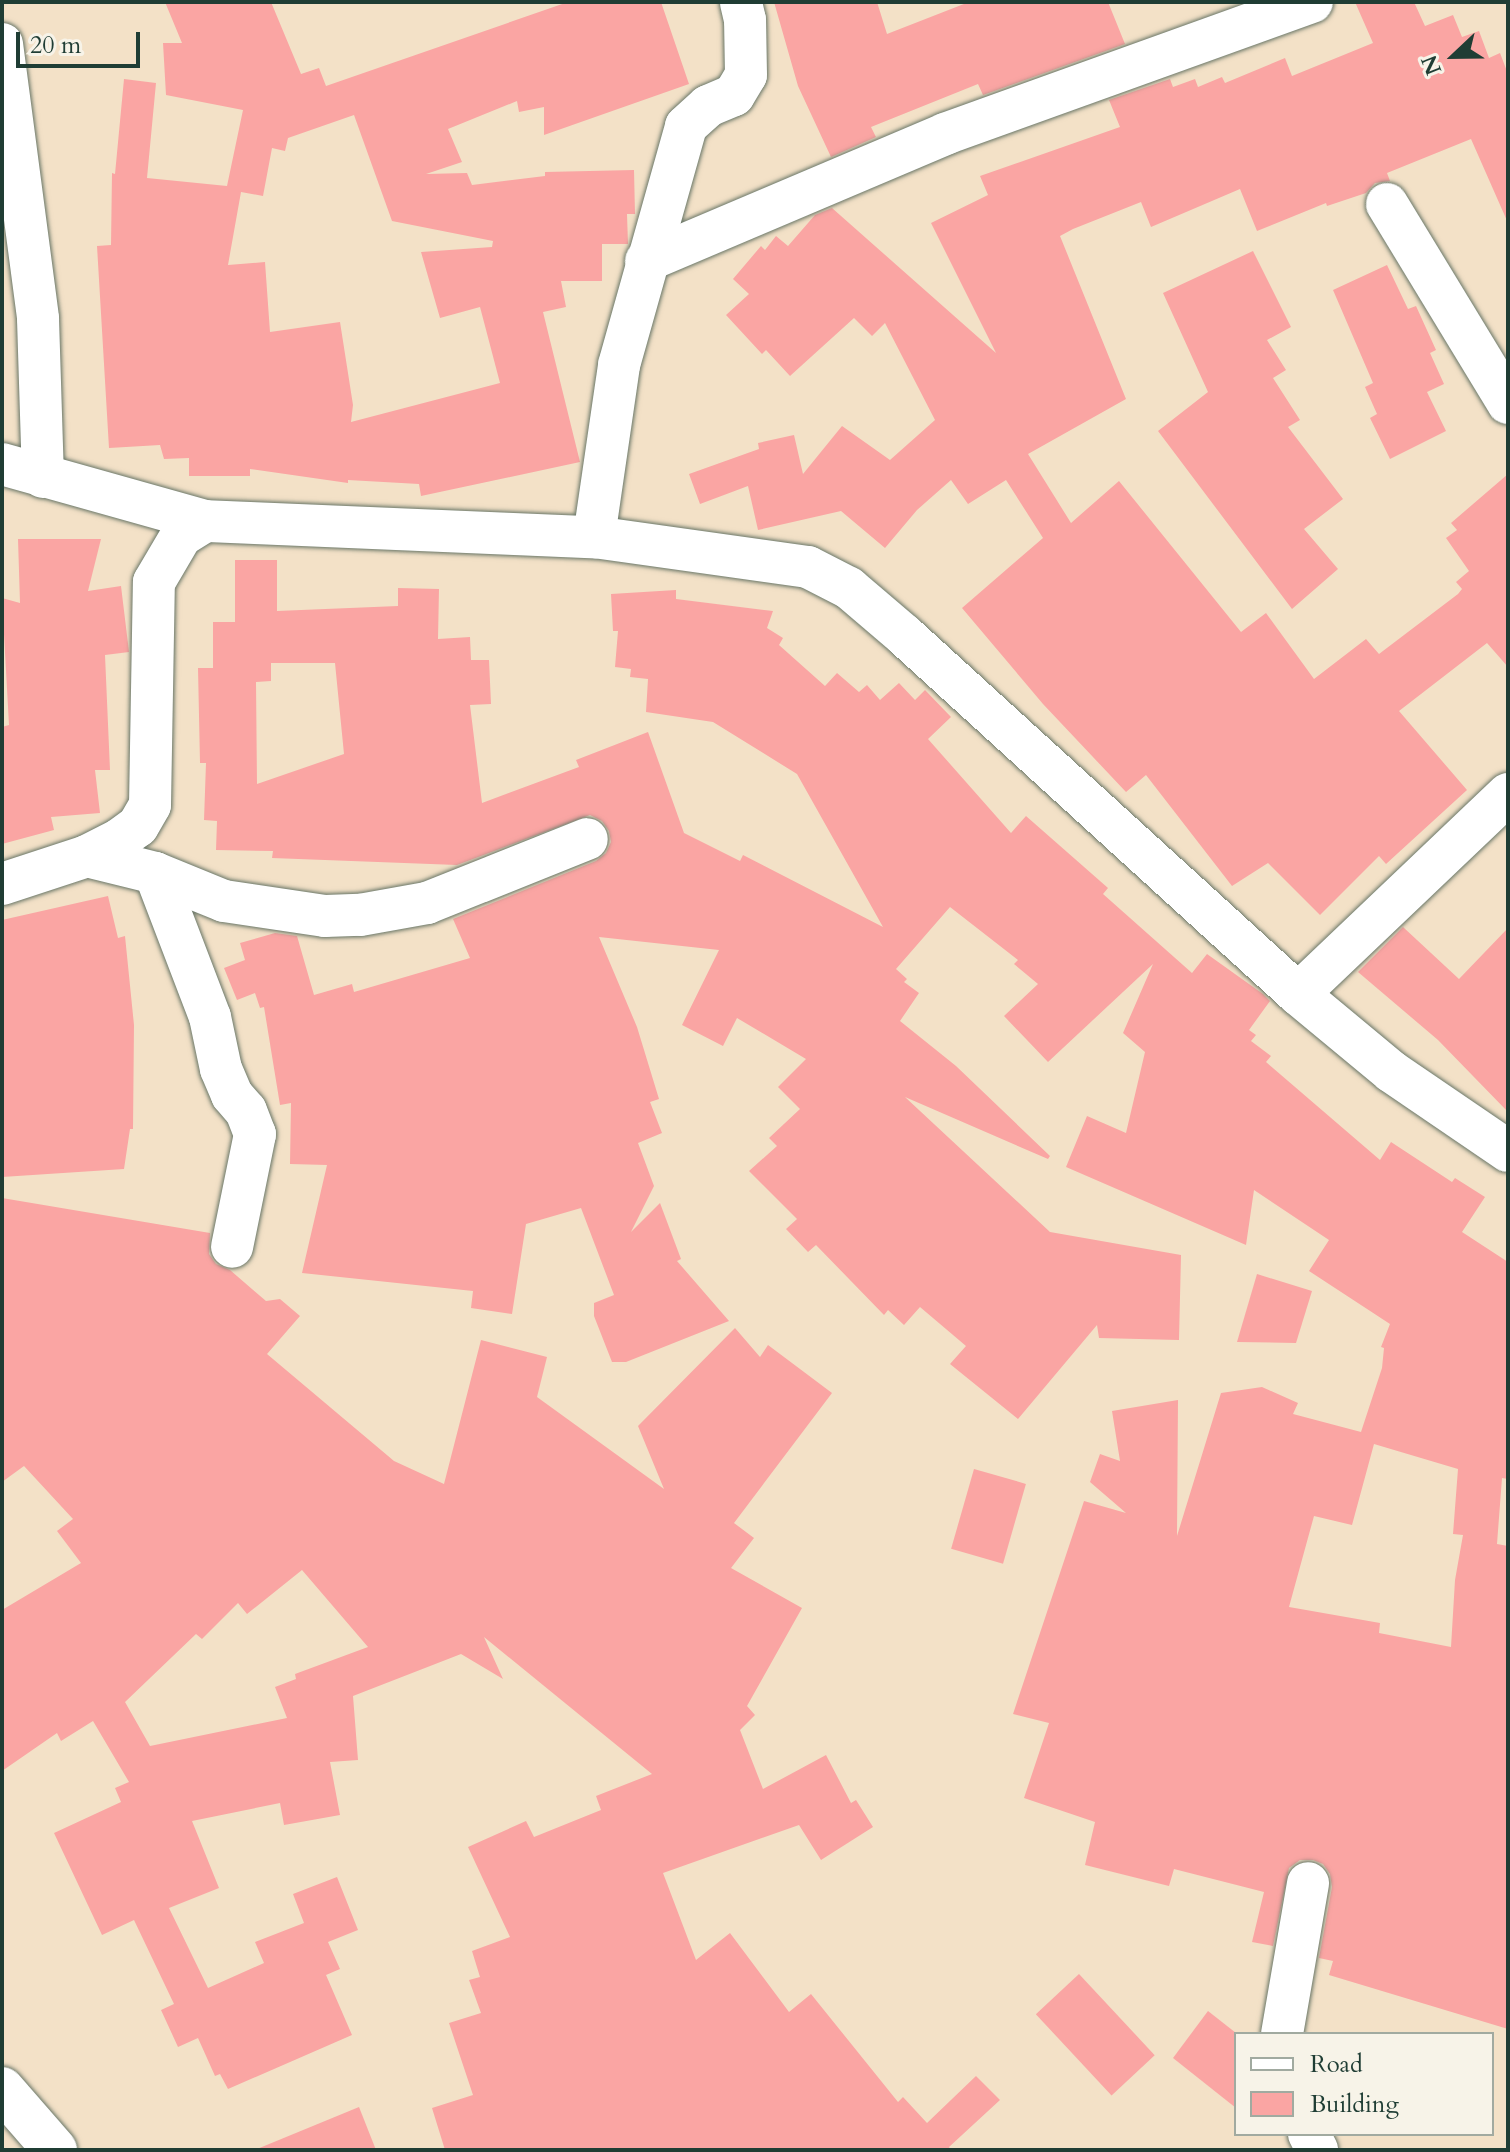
<!DOCTYPE html>
<style>
body{margin:0}
#map{position:relative;width:1510px;height:2152px;overflow:hidden;background:#f3e1c7;font-family:Cardo,serif}
div>[style]{position:absolute}
.building>*{inset:0;background:#faa5a3;transform-origin:0 0}
.roads{filter:drop-shadow(0 0 2px #697667) drop-shadow(0 0 2px #697667)}
.minor>*{height:42px;margin:-21px;padding:0 21px;transform-origin:21px;border-radius:21px;background:#fff}
.trunk>*{height:44px;margin:-22px;padding:0 22px;transform-origin:22px;border-radius:22px;background:#fff}
span{translate:-50% -50%;white-space:nowrap;text-align:center;line-height:1.15;-webkit-text-stroke:6px #f7f3e8;paint-order:stroke}
.frame{position:absolute;inset:0;border:4px solid #1f3d34;pointer-events:none}
.legend{position:absolute;left:1234px;top:2032px;width:260px;height:104px;box-sizing:border-box;background:#f7f3e8;border:2px solid #a1aaa0;margin:0;padding:10px 14px;list-style:none;font-size:24px;color:#1f3d34}
.legend li{display:flex;align-items:center;gap:16px;height:40px}
.legend b{width:40px;border:2px solid #a1aaa0}
.north{position:absolute;left:1414px;top:16px;width:80px;height:80px;-webkit-text-stroke:6px #f7f3e8;paint-order:stroke;rotate:248deg;font-size:22px;font-weight:700;line-height:32px;text-align:center;color:#1f3d34}
.north::after{content:'';display:block;margin:auto;width:28px;height:36px;background:#1f3d34;clip-path:polygon(50% 0,100% 100%,50% 72%,0 100%)}
.scale{position:absolute;left:16px;top:32px;width:124px;height:36px;box-sizing:border-box;border:4px solid #1f3d34;border-top:0;padding-left:10px;font-size:24px;line-height:28px;white-space:nowrap;color:#1f3d34;-webkit-text-stroke:6px #f7f3e8;paint-order:stroke}
</style>
<div id="map">
<div class="building">
<div style="clip-path:polygon(evenodd,165px 2px,271px 2px,301px 74px,319px 68px,326px 86px,568px 2px,661px 2px,689px 84px,544px 135px,544px 107px,519px 112px,517px 101px,448px 129px,462px 162px,426px 174px,467px 173px,472px 185px,545px 176px,545px 172px,634px 170px,635px 214px,627px 214px,628px 244px,602px 244px,602px 281px,561px 281px,566px 307px,543px 312px,580px 462px,421px 496px,419px 484px,348px 480px,348px 483px,250px 469px,250px 476px,189px 476px,189px 458px,164px 459px,160px 445px,109px 448px,97px 246px,111px 245px,112px 173px,115px 174px,124px 79px,156px 83px,147px 178px,227px 186px,243px 110px,166px 95px,163px 43px,182px 43px,165px 2px,354px 115px,392px 221px,493px 241px,492px 247px,421px 252px,440px 318px,480px 307px,500px 383px,351px 422px,353px 405px,340px 322px,270px 332px,265px 262px,228px 265px,241px 192px,263px 196px,272px 148px,285px 151px,288px 138px,354px 115px)"></div>
<div style="clip-path:polygon(774px 2px,877px 2px,887px 34px,969px 2px,1108px 2px,1125px 44px,983px 95px,978px 84px,871px 127px,876px 137px,831px 157px,798px 86px)"></div>
<div style="clip-path:polygon(1355px 2px,1414px 2px,1425px 26px,1453px 15px,1462px 37px,1479px 31px,1489px 58px,1500px 53px,1508px 74px,1508px 223px,1471px 139px,1387px 173px,1390px 181px,1375px 183px,1366px 193px,1327px 206px,1326px 203px,1257px 231px,1240px 189px,1151px 227px,1141px 202px,1073px 229px,1060px 236px,1126px 399px,1028px 454px,1071px 523px,1119px 481px,1241px 632px,1266px 613px,1314px 679px,1366px 639px,1379px 654px,1458px 594px,1462px 589px,1456px 582px,1469px 571px,1446px 538px,1457px 530px,1451px 523px,1508px 474px,1508px 667px,1487px 643px,1399px 711px,1467px 790px,1386px 864px,1379px 856px,1320px 915px,1268px 863px,1232px 886px,1146px 775px,1126px 792px,1043px 704px,962px 608px,1043px 538px,1006px 480px,968px 504px,951px 480px,917px 510px,885px 548px,841px 511px,758px 530px,748px 486px,700px 504px,689px 474px,759px 449px,758px 443px,794px 435px,803px 474px,842px 426px,890px 460px,935px 420px,885px 323px,872px 336px,854px 318px,790px 376px,766px 350px,762px 354px,726px 315px,749px 294px,733px 279px,761px 246px,765px 250px,776px 236px,788px 246px,815px 215px,832px 208px,996px 353px,931px 223px,988px 195px,980px 176px,1120px 127px,1109px 100px,1170px 79px,1173px 87px,1195px 79px,1198px 87px,1222px 77px,1225px 83px,1285px 58px,1292px 76px,1373px 43px)"></div>
<div style="clip-path:polygon(1253px 251px,1291px 327px,1267px 340px,1286px 370px,1273px 378px,1300px 420px,1288px 427px,1343px 499px,1304px 529px,1338px 569px,1292px 609px,1158px 431px,1208px 392px,1163px 293px)"></div>
<div style="clip-path:polygon(1387px 265px,1408px 309px,1416px 306px,1436px 350px,1430px 353px,1444px 384px,1427px 392px,1446px 431px,1390px 459px,1370px 418px,1377px 414px,1365px 387px,1373px 383px,1333px 290px)"></div>
<div style="clip-path:polygon(18px 539px,101px 539px,88px 591px,121px 586px,129px 652px,105px 655px,110px 770px,95px 770px,100px 813px,51px 817px,54px 830px,2px 844px,2px 727px,9px 725px,2px 598px,20px 603px)"></div>
<div style="clip-path:polygon(evenodd,235px 560px,277px 560px,277px 611px,398px 606px,398px 588px,439px 589px,438px 639px,470px 637px,471px 660px,489px 660px,491px 704px,470px 705px,482px 803px,579px 767px,576px 760px,648px 732px,684px 833px,740px 861px,743px 855px,883px 927px,797px 774px,713px 722px,646px 712px,648px 679px,630px 677px,631px 669px,615px 667px,618px 631px,613px 631px,611px 594px,676px 590px,676px 599px,773px 611px,767px 628px,783px 638px,779px 645px,825px 686px,837px 673px,859px 692px,867px 685px,880px 700px,899px 683px,915px 700px,925px 690px,951px 717px,928px 739px,1011px 833px,1026px 816px,1108px 888px,1103px 894px,1192px 973px,1207px 954px,1263px 994px,1270px 1001px,1249px 1030px,1256px 1035px,1251px 1041px,1271px 1056px,1266px 1062px,1380px 1160px,1391px 1142px,1452px 1182px,1455px 1178px,1485px 1197px,1462px 1232px,1508px 1262px,1508px 1479px,1502px 1478px,1497px 1544px,1508px 1546px,1508px 2029px,1329px 1975px,1333px 1961px,1319px 1958px,1332px 1887px,1330px 1874px,1323px 1864px,1313px 1860px,1300px 1860px,1289px 1868px,1273px 1946px,1252px 1942px,1264px 1892px,1174px 1869px,1169px 1886px,1085px 1865px,1095px 1822px,1024px 1798px,1049px 1723px,1013px 1714px,1084px 1501px,1126px 1513px,1090px 1482px,1100px 1454px,1120px 1461px,1112px 1411px,1178px 1400px,1177px 1536px,1221px 1393px,1262px 1387px,1298px 1403px,1293px 1414px,1361px 1432px,1382px 1368px,1384px 1348px,1381px 1347px,1390px 1324px,1309px 1271px,1329px 1240px,1254px 1190px,1246px 1245px,1066px 1167px,1087px 1116px,1126px 1133px,1145px 1052px,1123px 1033px,1153px 964px,1048px 1062px,1004px 1016px,1038px 984px,1014px 964px,1018px 960px,950px 907px,896px 969px,907px 979px,904px 982px,919px 993px,900px 1021px,956px 1066px,1050px 1156px,1048px 1159px,905px 1097px,1050px 1232px,1181px 1255px,1179px 1340px,1099px 1338px,1097px 1325px,1018px 1419px,950px 1364px,966px 1346px,920px 1307px,904px 1325px,888px 1310px,884px 1315px,816px 1245px,808px 1252px,786px 1229px,797px 1219px,749px 1171px,777px 1146px,769px 1138px,800px 1109px,778px 1087px,806px 1059px,737px 1018px,723px 1046px,682px 1025px,719px 950px,599px 937px,637px 1027px,659px 1099px,650px 1102px,662px 1133px,638px 1143px,654px 1186px,631px 1232px,660px 1203px,681px 1259px,677px 1261px,729px 1321px,626px 1362px,612px 1362px,594px 1316px,594px 1303px,614px 1295px,581px 1208px,526px 1224px,512px 1314px,471px 1308px,473px 1291px,302px 1273px,327px 1165px,290px 1164px,291px 1103px,280px 1105px,264px 1007px,260px 1008px,255px 993px,237px 1000px,224px 968px,245px 960px,240px 943px,275px 933px,297px 936px,314px 995px,352px 984px,354px 992px,470px 958px,453px 919px,596px 861px,606px 853px,611px 842px,609px 831px,602px 821px,590px 815px,457px 865px,272px 858px,273px 851px,216px 850px,217px 821px,204px 820px,206px 763px,200px 763px,198px 668px,213px 668px,213px 622px,235px 622px,235px 560px,271px 663px,335px 663px,344px 754px,257px 784px,256px 682px,271px 681px,271px 663px,235px 560px,1374px 1444px,1458px 1469px,1453px 1534px,1463px 1535px,1455px 1580px,1451px 1647px,1379px 1633px,1380px 1623px,1289px 1607px,1314px 1516px,1352px 1525px,1374px 1444px)"></div>
<div style="clip-path:polygon(108px 896px,118px 938px,125px 936px,134px 1025px,133px 1129px,130px 1129px,124px 1169px,2px 1177px,2px 920px)"></div>
<div style="clip-path:polygon(1403px 927px,1459px 979px,1508px 928px,1508px 1112px,1438px 1040px,1358px 972px)"></div>
<div style="clip-path:polygon(evenodd,2px 1198px,210px 1233px,209px 1254px,216px 1264px,230px 1270px,266px 1301px,280px 1299px,300px 1316px,267px 1354px,394px 1461px,444px 1484px,481px 1340px,547px 1357px,537px 1397px,664px 1489px,638px 1426px,735px 1328px,760px 1357px,768px 1345px,832px 1393px,734px 1523px,754px 1538px,731px 1568px,802px 1608px,747px 1706px,755px 1715px,740px 1730px,763px 1789px,826px 1755px,851px 1803px,856px 1800px,873px 1827px,821px 1860px,799px 1825px,663px 1873px,696px 1960px,730px 1933px,789px 2012px,811px 1994px,898px 2102px,903px 2097px,927px 2123px,976px 2076px,1000px 2100px,949px 2147px,951px 2150px,445px 2150px,432px 2108px,473px 2095px,449px 2023px,481px 2013px,469px 1980px,480px 1977px,472px 1951px,510px 1937px,468px 1847px,526px 1821px,534px 1837px,601px 1810px,596px 1796px,652px 1774px,484px 1637px,503px 1679px,461px 1654px,353px 1696px,358px 1760px,330px 1762px,340px 1815px,284px 1825px,280px 1803px,192px 1821px,219px 1888px,169px 1908px,208px 1988px,264px 1963px,255px 1942px,304px 1923px,293px 1894px,337px 1877px,358px 1930px,328px 1942px,340px 1969px,326px 1975px,352px 2035px,228px 2089px,220px 2074px,215px 2076px,198px 2038px,178px 2047px,161px 2010px,174px 2004px,134px 1920px,102px 1935px,54px 1833px,121px 1802px,115px 1788px,129px 1782px,93px 1721px,61px 1741px,57px 1733px,2px 1771px,2px 1610px,81px 1563px,57px 1531px,73px 1519px,24px 1466px,2px 1482px,2px 1198px,302px 1570px,368px 1647px,295px 1674px,296px 1679px,275px 1687px,287px 1718px,150px 1746px,125px 1702px,196px 1634px,202px 1639px,238px 1603px,247px 1614px,302px 1570px)"></div>
<div style="clip-path:polygon(1257px 1274px,1312px 1291px,1296px 1343px,1237px 1342px)"></div>
<div style="left:974px;top:1469px;width:54px;height:83px;rotate:16deg"></div>
<div style="left:1079px;top:1974px;width:111px;height:59px;rotate:47deg"></div>
<div style="clip-path:polygon(1208px 2011px,1236px 2033px,1236px 2108px,1173px 2058px)"></div>
<div style="clip-path:polygon(359px 2107px,376px 2150px,257px 2150px,257px 2149px)"></div>
</div>
<div class="roads">
<div class="minor">
<div style="left:2px;top:44px;width:277px;rotate:82.5deg"></div>
<div style="left:38px;top:319px;width:158px;rotate:88.2deg"></div>
<div style="left:1387px;top:204px;width:233px;rotate:58.7deg"></div>
<div style="left:646px;top:261px;width:325px;rotate:-23deg"></div>
<div style="left:945px;top:134px;width:390px;rotate:-19.8deg"></div>
<div style="left:2px;top:464px;width:211px;rotate:15.7deg"></div>
<div style="left:205px;top:521px;width:389px;rotate:2.4deg"></div>
<div style="left:594px;top:537px;width:216px;rotate:8deg"></div>
<div style="left:808px;top:567px;width:46px;rotate:27.1deg"></div>
<div style="left:849px;top:588px;width:72px;rotate:40.5deg"></div>
<div style="left:904px;top:635px;width:533px;rotate:42.34deg"></div>
<div style="left:1298px;top:994px;width:122px;rotate:39.7deg"></div>
<div style="left:1392px;top:1072px;width:140px;rotate:34.3deg"></div>
<div style="left:594px;top:537px;width:174px;rotate:-81.7deg"></div>
<div style="left:619px;top:365px;width:248px;rotate:-74.3deg"></div>
<div style="left:686px;top:126px;width:30px;rotate:-42deg"></div>
<div style="left:708px;top:106px;width:28px;rotate:-23deg"></div>
<div style="left:734px;top:95px;width:23px;rotate:-59deg"></div>
<div style="left:746px;top:75px;width:55px;rotate:-91deg"></div>
<div style="left:745px;top:20px;width:18px;rotate:-103deg"></div>
<div style="left:87px;top:856px;width:70px;rotate:14deg"></div>
<div style="left:155px;top:873px;width:74px;rotate:22.1deg"></div>
<div style="left:224px;top:901px;width:102px;rotate:8.4deg"></div>
<div style="left:325px;top:916px;width:35px;rotate:-2deg"></div>
<div style="left:360px;top:915px;width:68px;rotate:-10.2deg"></div>
<div style="left:427px;top:903px;width:172px;rotate:-21.8deg"></div>
<div style="left:155px;top:873px;width:154px;rotate:69.1deg"></div>
<div style="left:210px;top:1017px;width:53px;rotate:78.1deg"></div>
<div style="left:221px;top:1069px;width:28px;rotate:67deg"></div>
<div style="left:232px;top:1095px;width:21px;rotate:49deg"></div>
<div style="left:246px;top:1111px;width:25px;rotate:69deg"></div>
<div style="left:255px;top:1134px;width:115px;rotate:101.5deg"></div>
<div style="left:2px;top:884px;width:89px;rotate:-18.2deg"></div>
<div style="left:87px;top:856px;width:37px;rotate:-27deg"></div>
<div style="left:120px;top:839px;width:22px;rotate:-36deg"></div>
<div style="left:138px;top:826px;width:24px;rotate:-60deg"></div>
<div style="left:150px;top:805px;width:223px;rotate:-89deg"></div>
<div style="left:154px;top:582px;width:53px;rotate:-59.6deg"></div>
<div style="left:181px;top:536px;width:28px;rotate:-32deg"></div>
<div style="left:1298px;top:994px;width:290px;rotate:-43.6deg"></div>
<div style="left:1282px;top:2034px;width:153px;rotate:-80.2deg"></div>
<div style="left:1309px;top:2134px;width:18px;rotate:63deg"></div>
</div>
<div class="trunk">
<div style="left:2px;top:2089px;width:81px;rotate:49deg"></div>
</div>
</div>
<div class="frame"></div>
<ul class="legend">
<li><b style="height:10px;background:#fff"></b>Road</li>
<li><b style="height:22px;background:#faa5a3"></b>Building</li>
</ul>
<div class="north">N</div>
<div class="scale">20 m</div>
</div>
